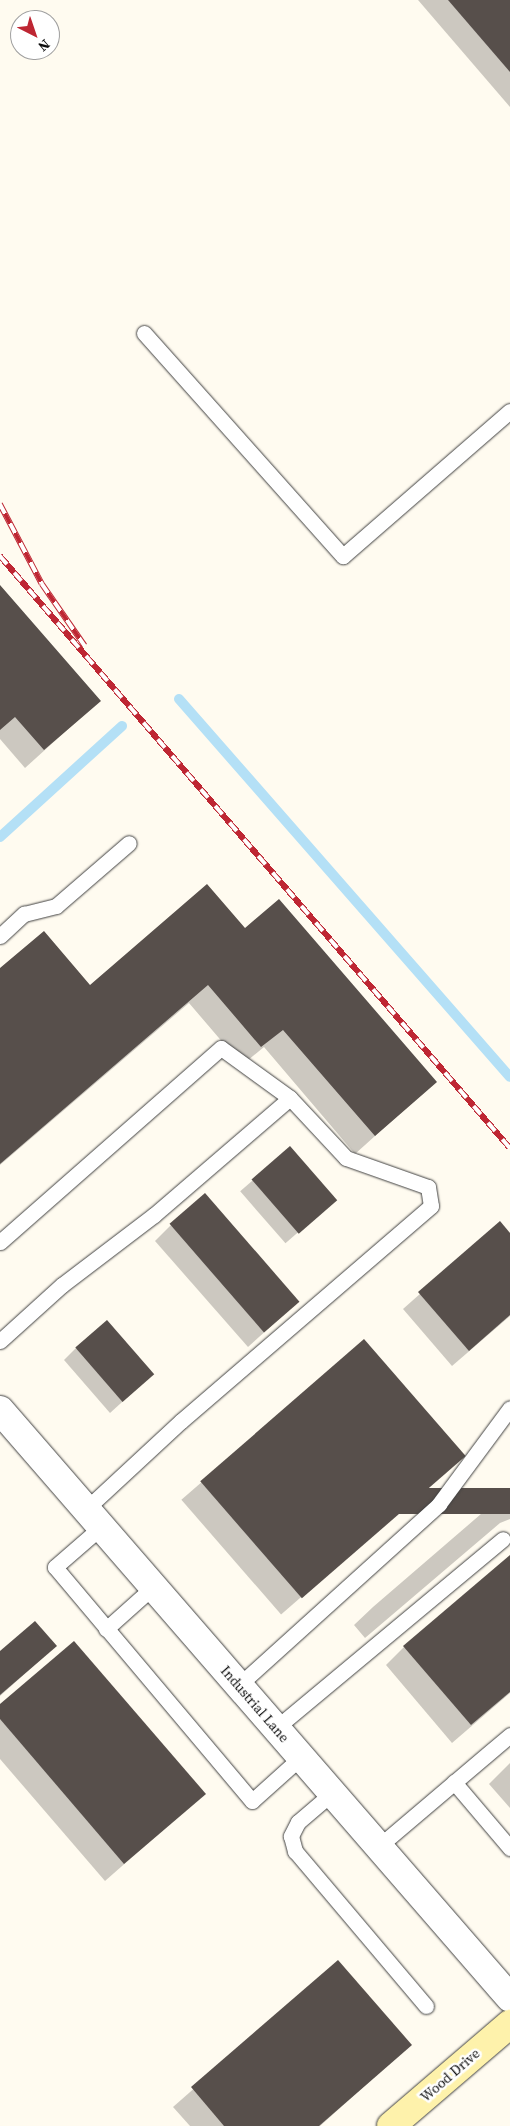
<!DOCTYPE html>
<style>
body{margin:0}
#map{position:relative;width:510px;height:2126px;overflow:hidden;background:#fffbf0;font-family:"Source Serif 4",serif}
div>[style]{position:absolute}
.shadow>*{inset:0;background:#0003;transform-origin:0 0}
.stream>*{height:10px;margin:-5px;padding:0 5px;transform-origin:5px;border-radius:5px;background:#b4e0f6}
.building>*{inset:0;background:#574f4b;transform-origin:0 0}
.roads{filter:drop-shadow(0 0 1px #414141) drop-shadow(0 0 1px #414141)}
.lane>*{height:15px;margin:-7.5px;padding:0 7.5px;transform-origin:7.5px;border-radius:7.5px;background:#fff}
.street>*{height:28px;margin:-14px;padding:0 14px;transform-origin:14px;border-radius:14px;background:#fff}
.secondary>*{height:28px;margin:-14px;padding:0 14px;transform-origin:14px;border-radius:14px;background:#fef2ab}
.rail>*{height:5.5px;margin-top:-2.75px;transform-origin:0;background:repeating-linear-gradient(90deg,#fff 0 11px,#be2633 0 22px);box-sizing:border-box;border-block:1px solid #be2633}
span{translate:-50% -50%;white-space:nowrap;text-align:center;line-height:1.15;-webkit-text-stroke:5px #fff;paint-order:stroke}
.street-label{font-size:14px;color:#0e0e0e}
.north{position:absolute;left:10px;top:10px;width:50px;height:50px;box-sizing:border-box;background:#fff;border:1px solid #9f9f9f;border-radius:50%;rotate:139deg;font-size:14px;font-weight:700;line-height:20px;text-align:center;color:#0e0e0e}
.north::after{content:'';display:block;margin:auto;width:18px;height:22px;background:#be2633;clip-path:polygon(50% 0,100% 100%,50% 72%,0 100%)}
</style>
<div id="map">
<div class="shadow">
<div style="clip-path:polygon(418px 0,510px 0,510px 107px)"></div>
<div style="clip-path:polygon(0 587px,99px 701px,25px 768px,0 739px)"></div>
<div style="clip-path:polygon(245px 930px,435px 1082px,355px 1154px,264px 1047px,242px 1065px,189px 1003px,0 1165px,0 970px,90px 986px)"></div>
<div style="left:290px;top:1148px;width:69px;height:66px;rotate:49deg"></div>
<div style="clip-path:polygon(500px 1223px,510px 1235px,510px 1316px,452px 1366px,403px 1309px)"></div>
<div style="clip-path:polygon(171px 1225px,298px 1302px,248px 1347px,155px 1241px)"></div>
<div style="left:364px;top:1341px;width:152px;height:242px;rotate:49deg"></div>
<div style="clip-path:polygon(76px 1348px,152px 1375px,110px 1413px,64px 1360px)"></div>
<div style="clip-path:polygon(510px 1489px,510px 1519px,500px 1523px,365px 1638px,354px 1625px,373px 1607px)"></div>
<div style="clip-path:polygon(510px 1557px,510px 1693px,452px 1743px,386px 1665px,404px 1647px)"></div>
<div style="clip-path:polygon(55px 1646px,39px 1661px,0 1696px,0 1653px)"></div>
<div style="clip-path:polygon(0 1706px,204px 1794px,105px 1881px,0 1759px)"></div>
<div style="clip-path:polygon(510px 1763px,510px 1808px,489px 1784px)"></div>
<div style="clip-path:polygon(338px 1962px,410px 2045px,320px 2126px,190px 2126px,173px 2107px)"></div>
</div>
<div class="stream">
<div style="left:179px;top:699px;width:502px;rotate:48.79deg"></div>
<div style="left:0;top:837px;width:165px;rotate:-42.3deg"></div>
</div>
<div class="building">
<div style="clip-path:polygon(448px 0,510px 0,510px 72px)"></div>
<div style="clip-path:polygon(0 585px,101px 701px,44px 750px,15px 717px,0 730px)"></div>
<div style="clip-path:polygon(207px 884px,245px 928px,279px 899px,437px 1082px,375px 1136px,283px 1030px,261px 1047px,208px 985px,0 1164px,0 968px,44px 931px,90px 985px)"></div>
<div style="left:290px;top:1146px;width:72px;height:51px;rotate:49deg"></div>
<div style="left:205px;top:1193px;width:144px;height:47px;rotate:49deg"></div>
<div style="clip-path:polygon(500px 1221px,510px 1233px,510px 1315px,469px 1351px,418px 1292px)"></div>
<div style="left:107px;top:1320px;width:72px;height:42px;rotate:49deg"></div>
<div style="left:364px;top:1339px;width:155px;height:217px;rotate:49deg"></div>
<div style="left:510px;top:1488px;width:26px;height:182px;rotate:90deg"></div>
<div style="clip-path:polygon(510px 1555px,510px 1692px,471px 1725px,403px 1646px)"></div>
<div style="clip-path:polygon(35px 1621px,57px 1646px,0 1695px,0 1651px)"></div>
<div style="clip-path:polygon(74px 1641px,206px 1794px,124px 1864px,0 1719px,0 1704px)"></div>
<div style="clip-path:polygon(338px 1960px,412px 2045px,319px 2126px,224px 2126px,191px 2087px)"></div>
</div>
<div class="roads">
<div class="lane">
<div style="left:144px;top:333px;width:299px;rotate:48.3deg"></div>
<div style="left:343px;top:556px;width:221px;rotate:-41deg"></div>
<div style="left:0;top:936px;width:33px;rotate:-43deg"></div>
<div style="left:24px;top:914px;width:33px;rotate:-14deg"></div>
<div style="left:56px;top:906px;width:96px;rotate:-40.8deg"></div>
<div style="left:0;top:1242px;width:294px;rotate:-41.3deg"></div>
<div style="left:221px;top:1048px;width:85px;rotate:35.9deg"></div>
<div style="left:290px;top:1098px;width:82px;rotate:47deg"></div>
<div style="left:346px;top:1158px;width:87px;rotate:19.5deg"></div>
<div style="left:428px;top:1187px;width:19px;rotate:81deg"></div>
<div style="left:431px;top:1206px;width:330px;rotate:139.3deg"></div>
<div style="left:181px;top:1421px;width:129px;rotate:137.2deg"></div>
<div style="left:0;top:1341px;width:84px;rotate:-42.1deg"></div>
<div style="left:62px;top:1285px;width:116px;rotate:-37.3deg"></div>
<div style="left:154px;top:1215px;width:179px;rotate:-40.7deg"></div>
<div style="left:101px;top:1527px;width:61px;rotate:139deg"></div>
<div style="left:55px;top:1567px;width:306px;rotate:49.9deg"></div>
<div style="left:252px;top:1801px;width:66px;rotate:-41.9deg"></div>
<div style="left:106px;top:1629px;width:63px;rotate:-41.8deg"></div>
<div style="left:239px;top:1685px;width:270px;rotate:-42.1deg"></div>
<div style="left:439px;top:1504px;width:119px;rotate:-53.5deg"></div>
<div style="left:276px;top:1728px;width:295px;rotate:-39.8deg"></div>
<div style="left:454px;top:1782px;width:87px;rotate:49.7deg"></div>
<div style="left:332px;top:1793px;width:45px;rotate:139.5deg"></div>
<div style="left:298px;top:1822px;width:16px;rotate:117deg"></div>
<div style="left:291px;top:1836px;width:16px;rotate:75deg"></div>
<div style="left:295px;top:1851px;width:203px;rotate:49.8deg"></div>
<div style="left:378px;top:1847px;width:173px;rotate:-40.3deg"></div>
</div>
<div class="street">
<div style="left:0;top:1410px;width:778px;rotate:49.06deg"></div>
</div>
<div class="secondary">
<div style="left:391px;top:2126px;width:157px;rotate:-40.6deg"></div>
</div>
</div>
<div class="rail">
<div style="left:0;top:504px;width:90px;rotate:62.3deg"></div>
<div style="left:42px;top:584px;width:75px;rotate:55.3deg"></div>
<div style="left:0;top:556px;width:781px;rotate:49.26deg"></div>
</div>
<div class="street-label">
<span style="left:255px;top:1704px;rotate:49deg">Industrial Lane</span>
<span style="left:450px;top:2075px;rotate:-41deg">Wood Drive</span>
</div>
<div class="north">N</div>
</div>
